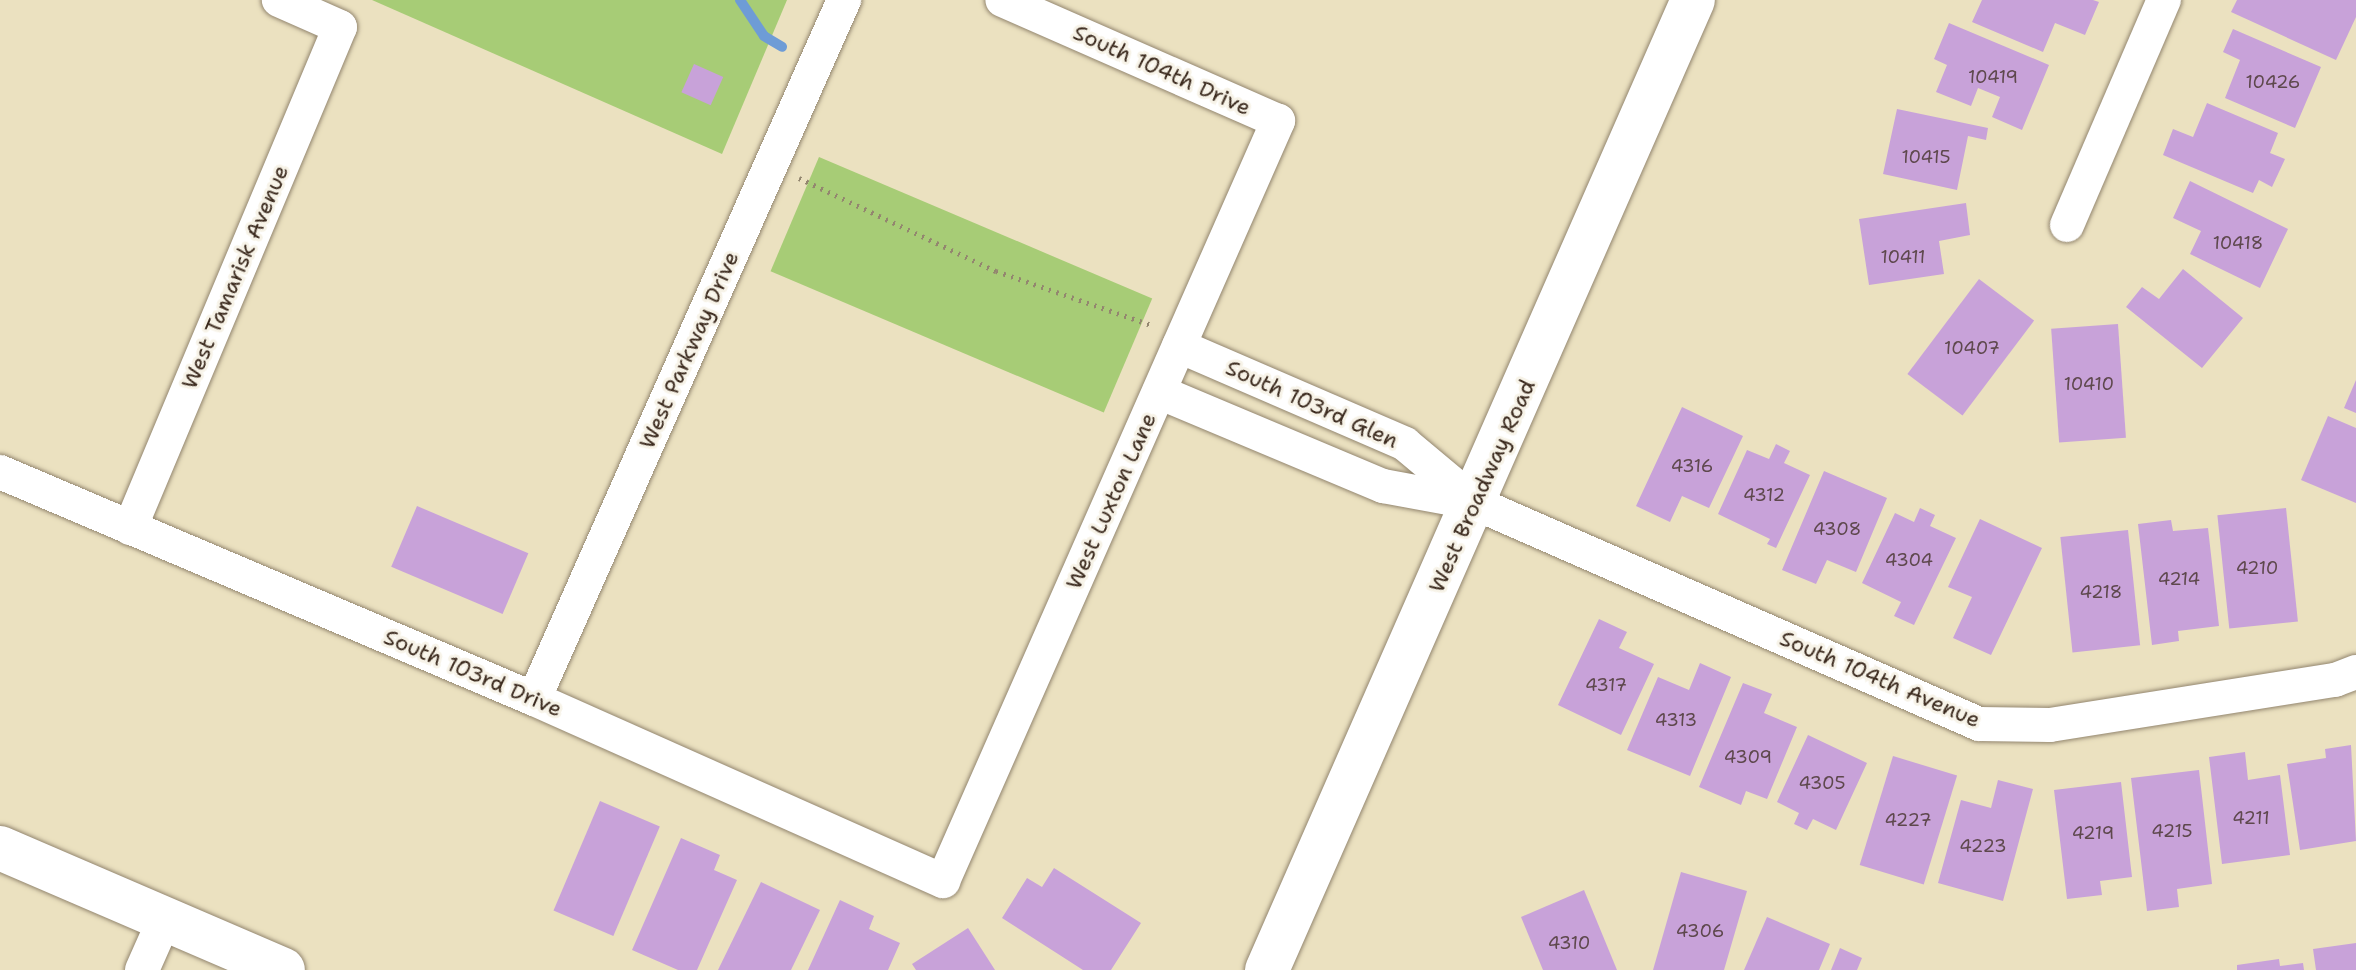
<!DOCTYPE html>
<style>
body{margin:0}
#map{position:relative;width:2356px;height:970px;overflow:hidden;background:#ebe1c0;font-family:"Shantell Sans",sans-serif}
div>[style]{position:absolute}
.green>*{inset:0;background:#a7cc76;transform-origin:0 0}
.stream>*{height:10px;margin:-5px;padding:0 5px;transform-origin:5px;border-radius:5px;background:#6e9cd6}
.building>*{inset:0;background:#c8a2d9;transform-origin:0 0}
.path>*{height:5px;margin-top:-2.5px;transform-origin:0;background:repeating-linear-gradient(90deg,#93866f 0 2px,transparent 0 8px)}
.roads{filter:drop-shadow(0 0 2px #93866f) drop-shadow(0 0 2px #93866f)}
.street>*{height:34px;margin:-17px;padding:0 17px;transform-origin:17px;border-radius:17px;background:#fff}
.secondary>*{height:44px;margin:-22px;padding:0 22px;transform-origin:22px;border-radius:22px;background:#fff}
span{translate:-50% -50%;white-space:nowrap;text-align:center;line-height:1.15;-webkit-text-stroke:6px #f7f3e8;paint-order:stroke}
.number-label{font-size:18px;color:#5e484d}
.number-label span{-webkit-text-stroke-width:0}
.street-label{font-size:22px;color:#3b2a1e}
</style>
<div id="map">
<div class="green">
<div style="clip-path:polygon(372px 0,787px 0,722px 154px)"></div>
<div style="left:819px;top:157px;width:362px;height:124px;rotate:23deg"></div>
</div>
<div class="stream">
<div style="left:740px;top:0;width:43px;rotate:56.3deg"></div>
<div style="left:764px;top:36px;width:21px;rotate:31deg"></div>
</div>
<div class="building">
<div style="clip-path:polygon(1982px 0,2093px 0,2099px 2px,2085px 35px,2055px 23px,2043px 52px,1972px 22px)"></div>
<div style="clip-path:polygon(2237px 0,2356px 0,2356px 17px,2336px 60px,2231px 12px)"></div>
<div style="clip-path:polygon(1949px 23px,2049px 65px,2022px 130px,1992px 117px,2000px 97px,1978px 88px,1971px 106px,1936px 92px,1947px 65px,1934px 59px)"></div>
<div style="clip-path:polygon(2233px 29px,2321px 67px,2295px 128px,2225px 98px,2240px 60px,2223px 52px)"></div>
<div style="left:694px;top:64px;width:32px;height:31px;rotate:24deg"></div>
<div style="clip-path:polygon(2207px 103px,2278px 133px,2270px 153px,2285px 159px,2272px 187px,2259px 180px,2253px 193px,2163px 155px,2173px 129px,2193px 137px)"></div>
<div style="clip-path:polygon(1897px 109px,1988px 128px,1986px 140px,1968px 136px,1957px 190px,1883px 174px)"></div>
<div style="clip-path:polygon(2190px 181px,2288px 229px,2260px 288px,2190px 254px,2201px 231px,2173px 218px)"></div>
<div style="clip-path:polygon(1966px 203px,1970px 235px,1939px 241px,1944px 274px,1869px 285px,1859px 219px)"></div>
<div style="clip-path:polygon(2183px 269px,2243px 318px,2202px 368px,2126px 307px,2142px 287px,2159px 299px)"></div>
<div style="left:1979px;top:279px;width:69px;height:119px;rotate:37deg"></div>
<div style="left:2118px;top:324px;width:114px;height:67px;rotate:86deg"></div>
<div style="clip-path:polygon(2356px 380px,2356px 413px,2344px 408px)"></div>
<div style="clip-path:polygon(1682px 407px,1743px 436px,1709px 508px,1682px 496px,1670px 522px,1636px 506px)"></div>
<div style="clip-path:polygon(2328px 416px,2356px 428px,2356px 503px,2301px 480px)"></div>
<div style="clip-path:polygon(1776px 444px,1790px 451px,1784px 463px,1810px 475px,1776px 548px,1767px 544px,1770px 539px,1718px 514px,1747px 450px,1769px 459px)"></div>
<div style="clip-path:polygon(1824px 471px,1887px 498px,1856px 572px,1827px 560px,1816px 584px,1782px 570px)"></div>
<div style="left:417px;top:506px;width:121px;height:66px;rotate:23deg"></div>
<div style="clip-path:polygon(1920px 508px,1935px 515px,1930px 526px,1956px 538px,1914px 625px,1894px 616px,1901px 602px,1862px 583px,1895px 513px,1914px 522px)"></div>
<div style="left:2286px;top:508px;width:114px;height:69px;rotate:84deg"></div>
<div style="clip-path:polygon(1980px 519px,2042px 548px,1991px 655px,1953px 638px,1972px 597px,1948px 587px)"></div>
<div style="clip-path:polygon(2171px 520px,2173px 531px,2208px 528px,2219px 626px,2178px 631px,2179px 641px,2152px 645px,2138px 524px)"></div>
<div style="left:2128px;top:530px;width:116px;height:68px;rotate:84deg"></div>
<div style="clip-path:polygon(1599px 619px,1627px 632px,1619px 648px,1654px 664px,1621px 735px,1558px 705px)"></div>
<div style="clip-path:polygon(1700px 663px,1731px 677px,1690px 776px,1627px 750px,1658px 677px,1689px 690px)"></div>
<div style="clip-path:polygon(1743px 683px,1772px 694px,1764px 713px,1797px 727px,1767px 799px,1746px 791px,1741px 805px,1699px 787px)"></div>
<div style="clip-path:polygon(1808px 735px,1867px 763px,1836px 830px,1813px 819px,1807px 830px,1794px 824px,1799px 813px,1777px 802px)"></div>
<div style="clip-path:polygon(2351px 745px,2356px 841px,2300px 850px,2287px 764px,2326px 758px,2325px 749px)"></div>
<div style="clip-path:polygon(2245px 752px,2248px 780px,2280px 775px,2290px 855px,2222px 864px,2209px 757px)"></div>
<div style="left:1893px;top:756px;width:67px;height:114px;rotate:17deg"></div>
<div style="clip-path:polygon(2199px 770px,2212px 884px,2177px 889px,2179px 907px,2147px 911px,2131px 778px)"></div>
<div style="clip-path:polygon(1998px 780px,2033px 789px,2003px 901px,1938px 883px,1961px 800px,1991px 808px)"></div>
<div style="clip-path:polygon(2121px 782px,2132px 877px,2100px 881px,2102px 895px,2067px 899px,2054px 790px)"></div>
<div style="left:600px;top:801px;width:65px;height:119px;rotate:23deg"></div>
<div style="clip-path:polygon(681px 838px,720px 855px,714px 870px,737px 880px,697px 970px,678px 970px,632px 950px)"></div>
<div style="clip-path:polygon(1054px 868px,1141px 923px,1111px 970px,1083px 970px,1002px 918px,1027px 878px,1042px 887px)"></div>
<div style="clip-path:polygon(1681px 872px,1747px 891px,1724px 970px,1653px 970px)"></div>
<div style="clip-path:polygon(761px 882px,820px 910px,791px 970px,718px 970px)"></div>
<div style="clip-path:polygon(1584px 890px,1617px 970px,1543px 970px,1521px 917px)"></div>
<div style="clip-path:polygon(840px 900px,874px 916px,869px 929px,900px 943px,888px 970px,808px 970px)"></div>
<div style="clip-path:polygon(1767px 917px,1830px 944px,1819px 970px,1744px 970px)"></div>
<div style="clip-path:polygon(968px 928px,995px 970px,916px 970px,912px 964px)"></div>
<div style="clip-path:polygon(2356px 943px,2356px 970px,2316px 970px,2313px 949px)"></div>
<div style="clip-path:polygon(1840px 948px,1862px 958px,1857px 970px,1831px 970px)"></div>
<div style="clip-path:polygon(2279px 959px,2280px 966px,2303px 963px,2304px 970px,2237px 970px,2237px 965px)"></div>
</div>
<div class="path">
<div style="left:799px;top:178px;width:218px;rotate:25.3deg"></div>
<div style="left:996px;top:271px;width:164px;rotate:19.2deg"></div>
</div>
<div class="roads">
<div class="street">
<div style="left:2067px;top:225px;width:245px;rotate:-66.7deg"></div>
<div style="left:1179px;top:346px;width:246px;rotate:23.4deg"></div>
<div style="left:1405px;top:444px;width:87px;rotate:39.9deg"></div>
<div style="left:1159px;top:392px;width:243px;rotate:22.8deg"></div>
<div style="left:1383px;top:486px;width:94px;rotate:10.5deg"></div>
<div style="left:1475px;top:503px;width:550px;rotate:23.68deg"></div>
<div style="left:1979px;top:724px;width:71px;rotate:0.8deg"></div>
<div style="left:2050px;top:725px;width:289px;rotate:-9deg"></div>
<div style="left:2335px;top:680px;width:22px;rotate:-21deg"></div>
<div style="left:0;top:472px;width:580px;rotate:23.03deg"></div>
<div style="left:534px;top:699px;width:448px;rotate:24deg"></div>
<div style="left:943px;top:881px;width:831px;rotate:-66.21deg"></div>
<div style="left:1278px;top:121px;width:301px;rotate:-156.3deg"></div>
<div style="left:130px;top:528px;width:543px;rotate:-67.26deg"></div>
<div style="left:340px;top:27px;width:67px;rotate:-156.1deg"></div>
<div style="left:534px;top:699px;width:765px;rotate:-66.08deg"></div>
<div style="left:142px;top:970px;width:57px;rotate:-66.1deg"></div>
</div>
<div class="secondary">
<div style="left:0;top:848px;width:308px;rotate:23.3deg"></div>
<div style="left:1267px;top:970px;width:1059px;rotate:-66.29deg"></div>
</div>
</div>
<div class="number-label">
<span style="left:1993px;top:77px">10419</span>
<span style="left:2273px;top:82px">10426</span>
<span style="left:1926px;top:157px">10415</span>
<span style="left:2238px;top:243px">10418</span>
<span style="left:1903px;top:257px">10411</span>
<span style="left:1972px;top:348px">10407</span>
<span style="left:2089px;top:384px">10410</span>
<span style="left:1692px;top:466px">4316</span>
<span style="left:1764px;top:495px">4312</span>
<span style="left:1837px;top:529px">4308</span>
<span style="left:1909px;top:560px">4304</span>
<span style="left:2257px;top:568px">4210</span>
<span style="left:2179px;top:579px">4214</span>
<span style="left:2101px;top:592px">4218</span>
<span style="left:1606px;top:685px">4317</span>
<span style="left:1676px;top:720px">4313</span>
<span style="left:1748px;top:757px">4309</span>
<span style="left:1822px;top:783px">4305</span>
<span style="left:2251px;top:818px">4211</span>
<span style="left:1908px;top:820px">4227</span>
<span style="left:2172px;top:831px">4215</span>
<span style="left:2093px;top:833px">4219</span>
<span style="left:1983px;top:846px">4223</span>
<span style="left:1700px;top:931px">4306</span>
<span style="left:1569px;top:943px">4310</span>
</div>
<div class="street-label">
<span style="left:1162px;top:70px;rotate:24deg">South 104th Drive</span>
<span style="left:235px;top:277px;rotate:-67deg">West Tamarisk Avenue</span>
<span style="left:689px;top:350px;rotate:-66deg">West Parkway Drive</span>
<span style="left:1312px;top:404px;rotate:24deg">South 103rd Glen</span>
<span style="left:1482px;top:486px;rotate:-66deg">West Broadway Road</span>
<span style="left:1111px;top:501px;rotate:-66deg">West Luxton Lane</span>
<span style="left:473px;top:673px;rotate:23deg">South 103rd Drive</span>
<span style="left:1880px;top:679px;rotate:23deg">South 104th Avenue</span>
</div>
</div>
